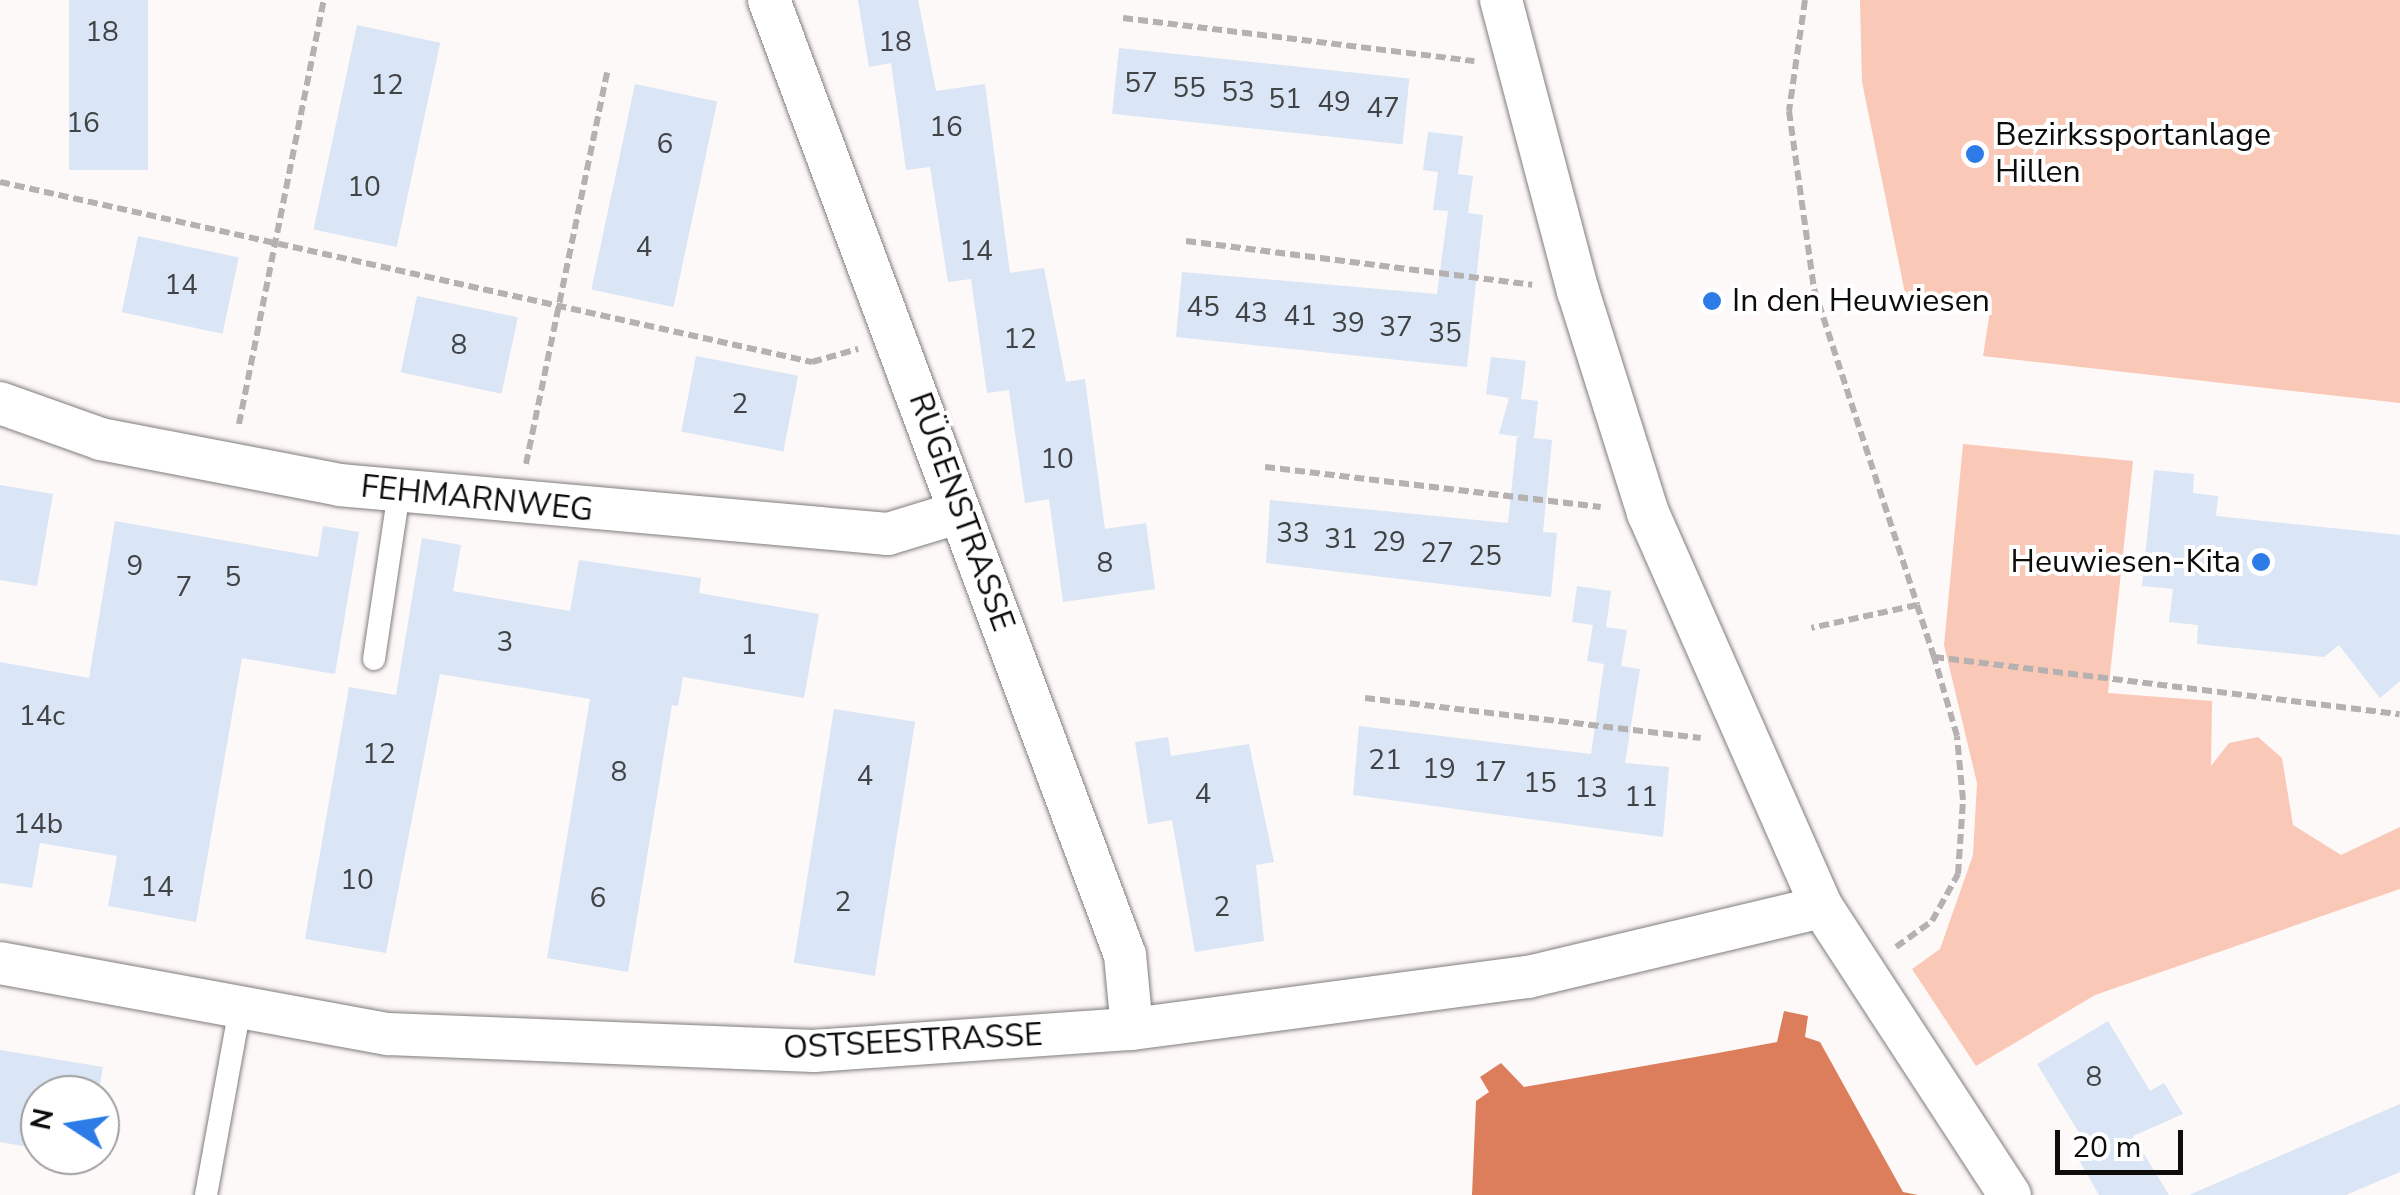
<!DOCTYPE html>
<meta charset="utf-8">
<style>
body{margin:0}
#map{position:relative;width:2400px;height:1195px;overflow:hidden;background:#fdf9f8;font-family:"Nunito Sans",sans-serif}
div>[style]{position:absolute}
.green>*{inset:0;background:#fac8b6}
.water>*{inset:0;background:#dc7e5c}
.building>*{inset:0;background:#dae5f5;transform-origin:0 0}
.path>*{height:6px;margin-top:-3px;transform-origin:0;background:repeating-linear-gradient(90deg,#b4b1b0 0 10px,transparent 0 15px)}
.roads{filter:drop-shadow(0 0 2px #817d7c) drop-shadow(0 0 2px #817d7c)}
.lane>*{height:22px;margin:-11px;padding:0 11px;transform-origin:11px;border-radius:11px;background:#fff}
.street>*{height:42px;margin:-21px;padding:0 21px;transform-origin:21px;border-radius:21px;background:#fff}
.dots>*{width:28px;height:28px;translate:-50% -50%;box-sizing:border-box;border:5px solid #fff;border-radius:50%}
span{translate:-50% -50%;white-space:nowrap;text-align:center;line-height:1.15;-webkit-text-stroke:8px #fff;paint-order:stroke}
.number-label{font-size:28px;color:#414346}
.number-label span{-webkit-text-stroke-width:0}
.poi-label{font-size:32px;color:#0e0d0c}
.left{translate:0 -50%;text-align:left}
.right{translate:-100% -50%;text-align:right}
.street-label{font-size:32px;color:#0e0d0c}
.north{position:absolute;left:20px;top:1075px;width:100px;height:100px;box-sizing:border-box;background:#fff;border:2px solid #9f9e9e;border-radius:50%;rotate:282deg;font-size:28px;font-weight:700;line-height:40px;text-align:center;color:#0e0d0c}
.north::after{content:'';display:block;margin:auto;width:35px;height:45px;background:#2c7be7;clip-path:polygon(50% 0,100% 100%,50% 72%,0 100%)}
.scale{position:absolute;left:2055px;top:1130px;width:128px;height:45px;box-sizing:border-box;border:5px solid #0e0d0c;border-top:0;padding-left:12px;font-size:30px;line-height:35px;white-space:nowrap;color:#0e0d0c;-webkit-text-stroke:8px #fff;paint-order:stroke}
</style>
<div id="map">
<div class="green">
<div style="clip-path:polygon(1860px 0,2400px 0,2400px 403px,1983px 356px,1990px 311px,1907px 303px,1862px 82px)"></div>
<div style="clip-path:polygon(1963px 444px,2133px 461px,2108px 693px,2212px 701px,2211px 766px,2229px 743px,2258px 737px,2282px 758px,2293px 825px,2341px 855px,2400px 827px,2400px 889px,2095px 995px,1976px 1066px,1912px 969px,1940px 949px,1973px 855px,1977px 783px,1944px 645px)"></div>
</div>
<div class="water">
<div style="clip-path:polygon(1784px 1011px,1808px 1016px,1805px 1037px,1820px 1042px,1903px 1192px,1918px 1195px,1472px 1195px,1476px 1101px,1489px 1092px,1480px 1077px,1501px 1063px,1524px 1087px,1718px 1053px,1777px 1042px)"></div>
</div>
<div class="building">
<div style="left:69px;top:0;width:79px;height:170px"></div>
<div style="clip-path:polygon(858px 0,918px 0,936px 91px,985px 84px,1010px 273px,1044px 268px,1066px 382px,1085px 379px,1105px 529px,1146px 523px,1155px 589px,1063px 602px,1049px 499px,1025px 503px,1009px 390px,987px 393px,971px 279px,948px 282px,930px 167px,906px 170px,891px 63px,869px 67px)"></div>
<div style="left:357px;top:25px;width:85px;height:209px;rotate:12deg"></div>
<div style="left:1119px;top:48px;width:292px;height:66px;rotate:6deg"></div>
<div style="left:635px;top:84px;width:84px;height:210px;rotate:12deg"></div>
<div style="clip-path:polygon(1428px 132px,1463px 136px,1458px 174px,1473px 176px,1468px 213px,1483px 215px,1467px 367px,1176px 337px,1182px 272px,1437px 294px,1448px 211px,1433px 210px,1438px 172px,1423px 170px)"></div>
<div style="left:138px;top:236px;width:103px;height:78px;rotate:12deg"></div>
<div style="left:417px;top:296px;width:103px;height:78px;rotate:12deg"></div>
<div style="left:696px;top:356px;width:104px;height:77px;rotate:11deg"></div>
<div style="clip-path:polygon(1491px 357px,1526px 361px,1521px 399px,1538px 401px,1534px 438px,1552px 440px,1543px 532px,1557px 533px,1551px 597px,1266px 563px,1270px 500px,1508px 523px,1517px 437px,1523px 437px,1499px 434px,1509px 398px,1486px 394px)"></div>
<div style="clip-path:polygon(2154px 470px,2194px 474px,2193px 493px,2218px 496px,2216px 516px,2400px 535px,2400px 681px,2380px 698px,2339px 645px,2324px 657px,2197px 644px,2198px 625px,2169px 622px,2173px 589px,2142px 586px)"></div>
<div style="clip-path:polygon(0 485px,53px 494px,37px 586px,0 580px)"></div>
<div style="clip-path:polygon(115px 521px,318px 557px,323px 526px,359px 532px,335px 674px,242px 658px,196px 922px,108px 906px,117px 856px,40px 843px,32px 888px,0 883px,0 662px,89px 678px)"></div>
<div style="clip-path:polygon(422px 538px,461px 545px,453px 591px,570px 611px,579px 560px,701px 578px,699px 593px,819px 614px,804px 698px,683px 677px,678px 706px,672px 705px,628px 972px,547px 958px,590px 699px,440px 674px,386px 953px,305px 939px,349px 687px,396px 695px)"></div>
<div style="clip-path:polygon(1577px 586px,1611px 591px,1606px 627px,1627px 630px,1621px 666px,1640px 669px,1625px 763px,1669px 767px,1663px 837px,1353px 795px,1359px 726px,1591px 754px,1604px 664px,1587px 661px,1593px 625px,1572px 622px)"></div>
<div style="left:834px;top:709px;width:82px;height:257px;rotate:9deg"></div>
<div style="clip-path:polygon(1168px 737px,1171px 756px,1249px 744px,1274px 862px,1256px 865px,1264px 941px,1195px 952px,1172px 820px,1148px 824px,1135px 742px)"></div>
<div style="clip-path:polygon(2108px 1021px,2150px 1091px,2164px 1083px,2183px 1114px,2133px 1136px,2169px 1195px,2099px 1195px,2079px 1160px,2092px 1154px,2037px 1064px)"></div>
<div style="clip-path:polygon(0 1050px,103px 1067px,98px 1095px,40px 1095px,40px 1149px,0 1142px)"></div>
<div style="clip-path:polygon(2400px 1104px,2400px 1172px,2346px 1195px,2189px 1195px)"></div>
</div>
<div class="path">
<div style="left:1805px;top:0;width:112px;rotate:98.2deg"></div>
<div style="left:1789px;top:111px;width:180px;rotate:82deg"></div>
<div style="left:1814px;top:289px;width:332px;rotate:71.9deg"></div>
<div style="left:1917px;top:605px;width:108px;rotate:167.8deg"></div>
<div style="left:1123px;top:18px;width:354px;rotate:7deg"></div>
<div style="left:0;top:182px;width:832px;rotate:12.5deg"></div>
<div style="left:812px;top:362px;width:48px;rotate:-15.8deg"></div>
<div style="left:1186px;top:241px;width:349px;rotate:7.2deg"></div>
<div style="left:239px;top:424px;width:432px;rotate:-78.7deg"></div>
<div style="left:526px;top:464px;width:400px;rotate:-78.3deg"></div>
<div style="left:1265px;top:467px;width:338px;rotate:6.8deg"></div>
<div style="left:1917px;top:605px;width:55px;rotate:71.9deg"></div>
<div style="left:1934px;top:657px;width:469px;rotate:7deg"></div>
<div style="left:1365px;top:698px;width:338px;rotate:6.8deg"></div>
<div style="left:1896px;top:947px;width:44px;rotate:-35.8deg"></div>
<div style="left:1932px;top:921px;width:54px;rotate:-61deg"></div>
<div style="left:1958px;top:874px;width:74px;rotate:-86.1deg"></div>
<div style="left:1963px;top:800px;width:64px;rotate:-95.4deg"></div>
<div style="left:1957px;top:736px;width:82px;rotate:-106.2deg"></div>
</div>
<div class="roads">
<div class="lane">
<div style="left:374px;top:659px;width:170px;rotate:-81.5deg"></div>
<div style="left:206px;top:1195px;width:191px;rotate:-79.7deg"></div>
</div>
<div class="street">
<div style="left:769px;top:0;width:1019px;rotate:69.56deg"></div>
<div style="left:1125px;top:955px;width:74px;rotate:84.6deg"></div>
<div style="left:1501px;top:0;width:301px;rotate:75.2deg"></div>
<div style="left:1578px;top:291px;width:233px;rotate:72.5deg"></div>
<div style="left:1648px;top:513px;width:431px;rotate:66.2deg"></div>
<div style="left:1822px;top:907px;width:344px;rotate:56.9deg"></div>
<div style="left:0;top:403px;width:107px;rotate:19.6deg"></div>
<div style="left:101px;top:439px;width:242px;rotate:10.9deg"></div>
<div style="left:339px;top:485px;width:551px;rotate:5.1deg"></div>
<div style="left:888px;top:534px;width:75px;rotate:-17deg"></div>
<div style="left:0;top:963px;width:394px;rotate:10.4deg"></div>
<div style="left:388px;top:1034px;width:426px;rotate:2.3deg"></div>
<div style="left:814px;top:1051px;width:319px;rotate:-4deg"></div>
<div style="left:1132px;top:1029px;width:399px;rotate:-7.5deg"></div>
<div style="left:1528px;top:977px;width:302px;rotate:-13.4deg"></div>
</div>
</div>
<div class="dots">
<div style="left:1975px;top:154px;background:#2c7be7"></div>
<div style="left:1712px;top:301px;background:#2c7be7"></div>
<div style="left:2261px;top:562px;background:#2c7be7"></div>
</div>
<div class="number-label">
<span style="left:102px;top:32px">18</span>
<span style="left:895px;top:42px">18</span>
<span style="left:1141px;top:83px">57</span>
<span style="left:387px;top:85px">12</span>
<span style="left:1189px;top:88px">55</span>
<span style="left:1238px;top:92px">53</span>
<span style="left:1285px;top:99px">51</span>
<span style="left:1334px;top:102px">49</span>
<span style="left:1383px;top:108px">47</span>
<span style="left:83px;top:123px">16</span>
<span style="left:946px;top:127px">16</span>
<span style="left:665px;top:144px">6</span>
<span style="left:364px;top:187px">10</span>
<span style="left:644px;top:247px">4</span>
<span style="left:976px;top:251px">14</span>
<span style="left:181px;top:285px">14</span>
<span style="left:1203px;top:307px">45</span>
<span style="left:1251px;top:313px">43</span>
<span style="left:1300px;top:316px">41</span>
<span style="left:1348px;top:323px">39</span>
<span style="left:1396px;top:327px">37</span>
<span style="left:1445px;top:333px">35</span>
<span style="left:1020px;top:339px">12</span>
<span style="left:459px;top:345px">8</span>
<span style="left:740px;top:404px">2</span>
<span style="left:1057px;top:459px">10</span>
<span style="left:1293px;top:533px">33</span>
<span style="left:1341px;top:539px">31</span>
<span style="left:1389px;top:542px">29</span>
<span style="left:1437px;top:553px">27</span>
<span style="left:1485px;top:556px">25</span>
<span style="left:1105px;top:563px">8</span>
<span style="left:135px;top:566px">9</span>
<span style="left:233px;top:577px">5</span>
<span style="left:184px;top:587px">7</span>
<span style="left:505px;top:642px">3</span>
<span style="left:749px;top:645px">1</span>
<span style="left:42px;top:716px">14c</span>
<span style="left:379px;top:754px">12</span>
<span style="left:1385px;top:760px">21</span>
<span style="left:1439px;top:769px">19</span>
<span style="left:619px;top:772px">8</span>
<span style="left:1490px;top:772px">17</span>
<span style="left:865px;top:776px">4</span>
<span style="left:1540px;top:783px">15</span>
<span style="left:1591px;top:788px">13</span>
<span style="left:1203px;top:794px">4</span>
<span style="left:1641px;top:797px">11</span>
<span style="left:38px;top:824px">14b</span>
<span style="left:357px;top:880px">10</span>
<span style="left:157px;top:887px">14</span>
<span style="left:598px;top:898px">6</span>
<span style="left:843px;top:902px">2</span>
<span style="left:1222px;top:907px">2</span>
<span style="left:2094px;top:1077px">8</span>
</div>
<div class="poi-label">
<span class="left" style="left:1995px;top:154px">Bezirkssportanlage<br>Hillen</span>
<span class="left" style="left:1732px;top:301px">In den Heuwiesen</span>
<span class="right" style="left:2241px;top:562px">Heuwiesen-Kita</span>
</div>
<div class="street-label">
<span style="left:477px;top:499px;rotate:6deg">FEHMARNWEG</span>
<span style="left:961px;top:512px;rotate:70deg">RÜGENSTRASSE</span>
<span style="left:913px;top:1042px;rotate:-3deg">OSTSEESTRASSE</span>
</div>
<div class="north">N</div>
<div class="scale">20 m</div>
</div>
